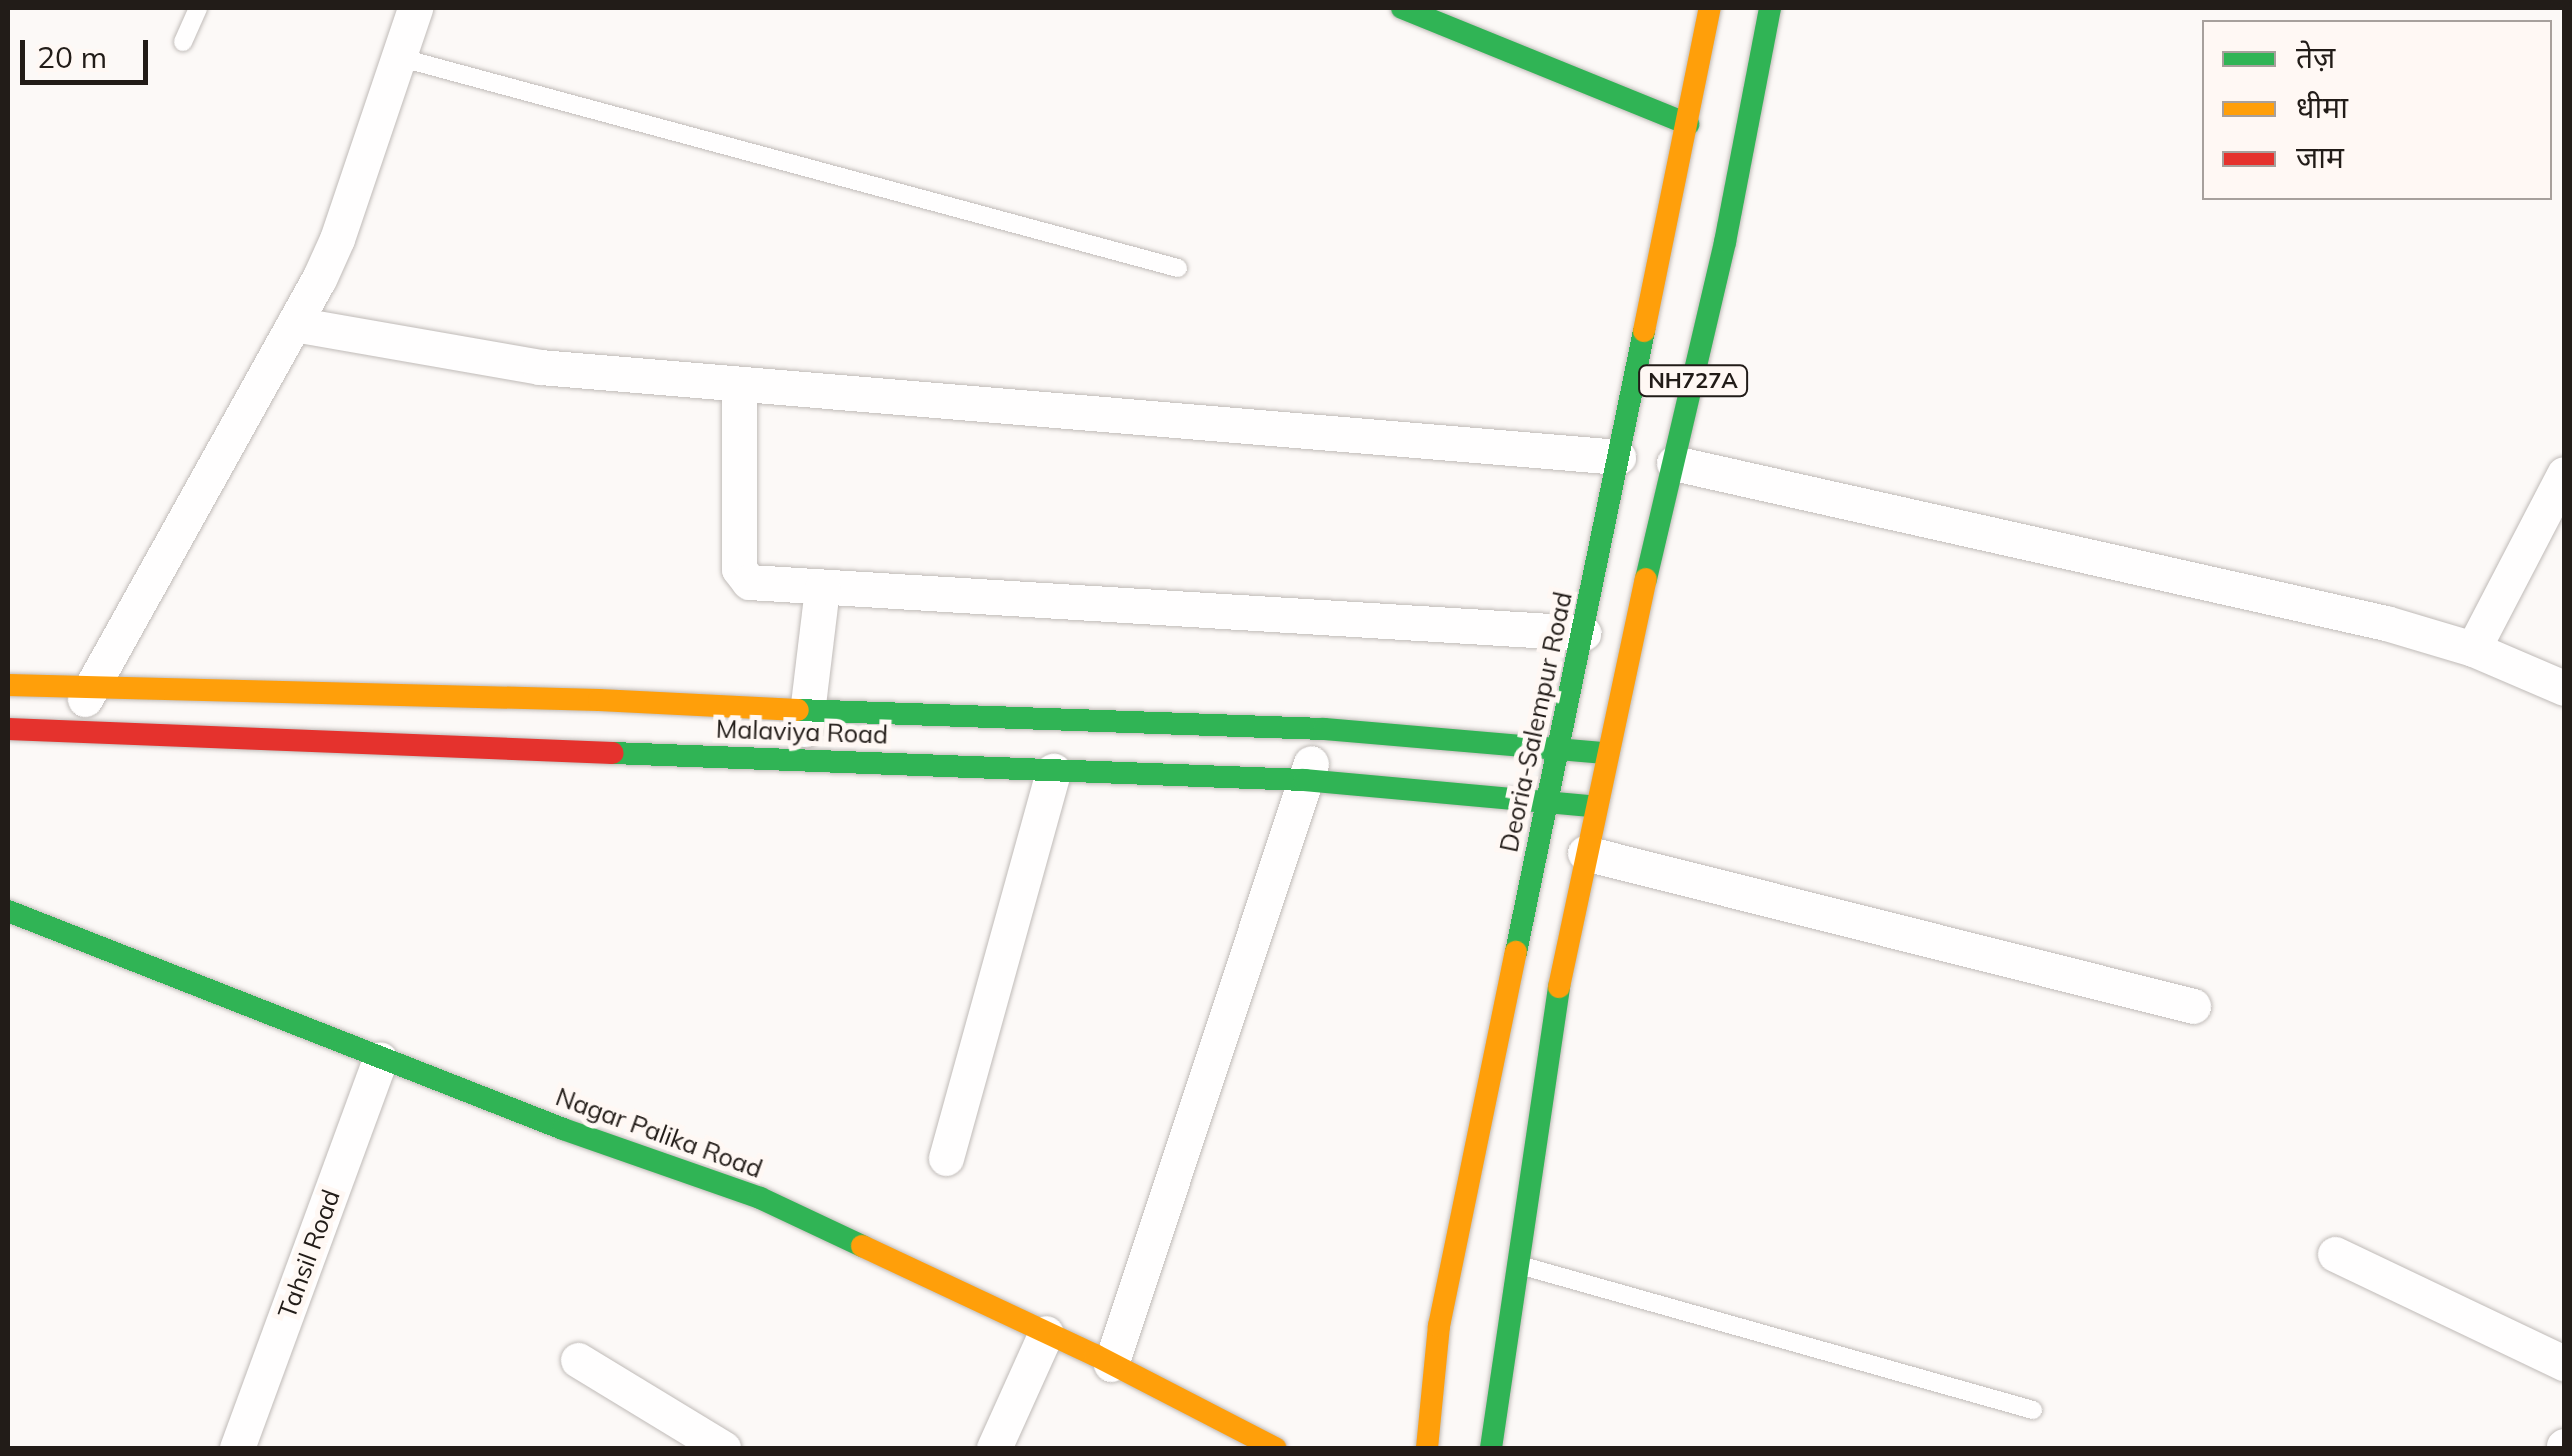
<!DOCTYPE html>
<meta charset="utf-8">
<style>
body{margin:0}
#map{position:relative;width:2572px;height:1456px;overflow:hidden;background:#fcf9f7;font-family:Mulish,"Noto Sans Devanagari",sans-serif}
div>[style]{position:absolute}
.roads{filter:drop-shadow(0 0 2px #c0bbb8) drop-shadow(0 0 2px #c0bbb8)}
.lane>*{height:18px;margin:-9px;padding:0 9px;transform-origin:9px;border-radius:9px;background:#fffefe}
.street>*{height:35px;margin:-17.5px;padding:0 17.5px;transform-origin:17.5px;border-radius:17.5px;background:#fffefe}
.fast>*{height:22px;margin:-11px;padding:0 11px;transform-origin:11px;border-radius:11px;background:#30b455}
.slow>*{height:22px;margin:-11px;padding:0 11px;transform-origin:11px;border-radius:11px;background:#ff9f0a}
.jam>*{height:22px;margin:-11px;padding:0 11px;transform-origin:11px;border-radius:11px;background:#e5322d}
span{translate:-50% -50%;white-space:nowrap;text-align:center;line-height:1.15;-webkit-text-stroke:10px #fff8f4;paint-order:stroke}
.shield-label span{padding:2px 8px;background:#fff8f4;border:2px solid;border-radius:8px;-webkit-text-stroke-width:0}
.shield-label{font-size:22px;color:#221c18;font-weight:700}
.street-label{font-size:25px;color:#221c18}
.frame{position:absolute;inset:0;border:10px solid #221c18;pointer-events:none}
.legend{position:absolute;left:2202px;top:20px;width:350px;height:180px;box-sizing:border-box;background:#fff8f4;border:2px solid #a7a09c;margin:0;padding:12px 18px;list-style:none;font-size:30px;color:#221c18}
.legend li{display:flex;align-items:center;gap:20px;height:50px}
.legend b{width:50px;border:2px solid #a7a09c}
.scale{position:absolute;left:20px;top:40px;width:128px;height:45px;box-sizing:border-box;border:5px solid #221c18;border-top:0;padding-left:12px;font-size:30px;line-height:35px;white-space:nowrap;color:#221c18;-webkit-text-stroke:8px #fff8f4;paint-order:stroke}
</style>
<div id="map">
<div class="roads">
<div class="lane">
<div style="left:183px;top:42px;width:37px;rotate:-66deg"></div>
<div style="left:398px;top:57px;width:808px;rotate:15.14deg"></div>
<div style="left:1523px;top:1266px;width:530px;rotate:15.77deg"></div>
</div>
<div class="street">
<div style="left:294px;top:324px;width:250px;rotate:9.9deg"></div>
<div style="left:540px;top:367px;width:1082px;rotate:4.77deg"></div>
<div style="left:739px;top:384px;width:185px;rotate:90deg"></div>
<div style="left:739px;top:569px;width:16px;rotate:52deg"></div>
<div style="left:749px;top:582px;width:836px;rotate:3.5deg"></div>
<div style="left:1674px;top:463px;width:730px;rotate:12.67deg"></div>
<div style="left:2386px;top:623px;width:91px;rotate:16.6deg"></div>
<div style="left:2473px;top:649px;width:99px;rotate:23.2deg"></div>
<div style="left:2473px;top:649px;width:197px;rotate:-62.5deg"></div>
<div style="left:85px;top:699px;width:481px;rotate:-60.9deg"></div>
<div style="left:319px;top:279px;width:44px;rotate:-65.8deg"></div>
<div style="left:337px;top:239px;width:244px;rotate:-71.3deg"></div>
<div style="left:805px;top:729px;width:142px;rotate:-83.1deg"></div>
<div style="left:1585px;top:853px;width:627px;rotate:14.12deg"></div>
<div style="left:946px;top:1158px;width:402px;rotate:-74.5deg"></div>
<div style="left:2335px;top:1254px;width:254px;rotate:25.5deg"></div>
<div style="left:578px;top:1360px;width:170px;rotate:31.3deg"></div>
<div style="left:1111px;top:1364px;width:633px;rotate:-71.59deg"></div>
<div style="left:237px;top:1448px;width:414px;rotate:-69.8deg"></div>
<div style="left:994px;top:1448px;width:126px;rotate:-65.7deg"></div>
<div style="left:2564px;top:1448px;width:2px;rotate:-90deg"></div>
</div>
<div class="fast">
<div style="left:1402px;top:8px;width:309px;rotate:22.1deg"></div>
<div style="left:1646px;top:579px;width:346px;rotate:-76.8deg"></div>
<div style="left:1725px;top:242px;width:238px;rotate:-79.1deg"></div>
<div style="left:798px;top:710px;width:526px;rotate:2.07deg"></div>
<div style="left:1324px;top:729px;width:280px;rotate:4.9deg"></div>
<div style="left:613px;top:753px;width:692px;rotate:2.24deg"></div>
<div style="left:1304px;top:780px;width:288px;rotate:5.2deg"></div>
<div style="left:8px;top:911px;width:596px;rotate:21.44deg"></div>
<div style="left:563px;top:1129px;width:209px;rotate:19.3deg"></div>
<div style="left:760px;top:1198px;width:113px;rotate:25.2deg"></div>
<div style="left:1516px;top:952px;width:634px;rotate:-78.35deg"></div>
<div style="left:1491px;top:1448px;width:466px;rotate:-81.6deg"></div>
</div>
<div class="slow">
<div style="left:1644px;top:331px;width:330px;rotate:-78.5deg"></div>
<div style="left:8px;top:685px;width:591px;rotate:1.45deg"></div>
<div style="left:599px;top:700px;width:199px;rotate:2.9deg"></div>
<div style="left:1559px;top:987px;width:417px;rotate:-78deg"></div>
<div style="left:862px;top:1246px;width:257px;rotate:25.1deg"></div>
<div style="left:1095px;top:1355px;width:203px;rotate:27.3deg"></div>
<div style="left:1427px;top:1448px;width:123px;rotate:-84.4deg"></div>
<div style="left:1439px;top:1326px;width:382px;rotate:-78.4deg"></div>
</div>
<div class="jam">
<div style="left:8px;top:729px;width:605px;rotate:2.27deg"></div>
</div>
</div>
<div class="shield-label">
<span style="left:1693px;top:381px">NH727A</span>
</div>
<div class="street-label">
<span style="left:1536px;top:722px;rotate:-78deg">Deoria-Salempur Road</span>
<span style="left:802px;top:732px;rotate:2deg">Malaviya Road</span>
<span style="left:659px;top:1133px;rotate:20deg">Nagar Palika Road</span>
<span style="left:309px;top:1254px;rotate:-70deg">Tahsil Road</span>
</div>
<div class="frame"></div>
<ul class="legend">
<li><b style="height:12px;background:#30b455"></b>तेज़</li>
<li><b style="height:12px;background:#ff9f0a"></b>धीमा</li>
<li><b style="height:12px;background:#e5322d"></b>जाम</li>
</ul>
<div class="scale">20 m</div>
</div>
